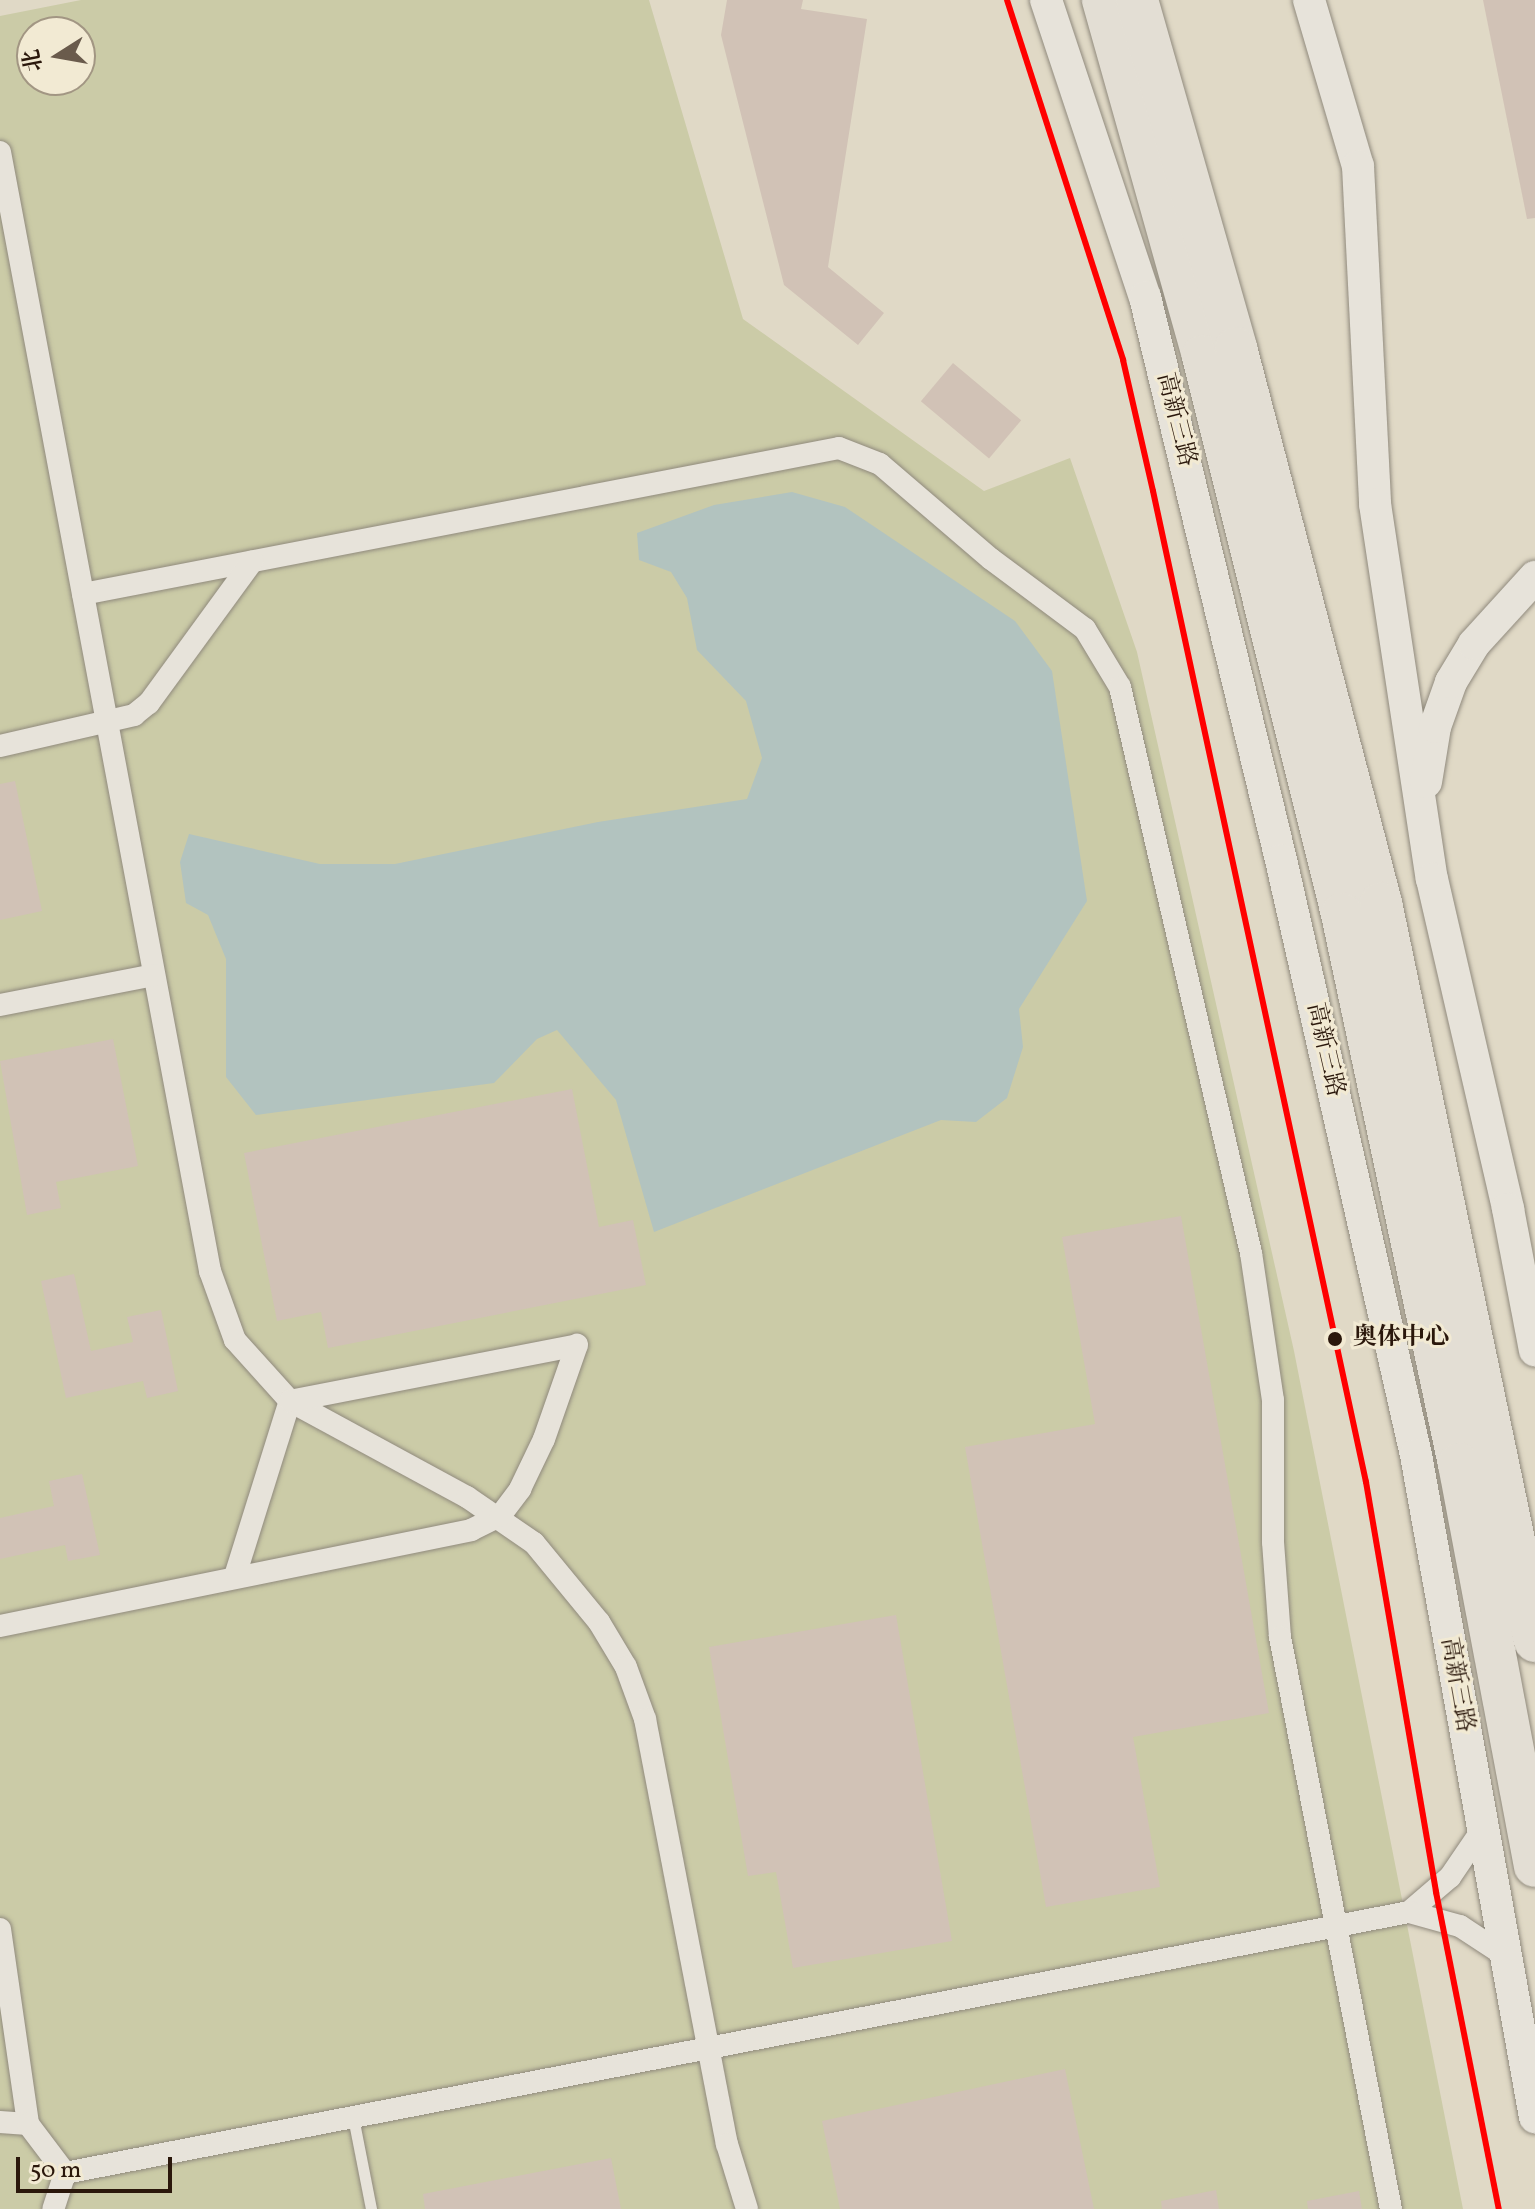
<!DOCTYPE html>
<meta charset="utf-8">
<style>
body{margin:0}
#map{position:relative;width:1535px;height:2209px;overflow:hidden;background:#e0d9c6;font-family:Vollkorn,"Noto Serif SC",serif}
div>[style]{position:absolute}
.green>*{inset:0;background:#cbcba7}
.water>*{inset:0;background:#b2c3bf}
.building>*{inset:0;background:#d1c2b6;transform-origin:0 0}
.roads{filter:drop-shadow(0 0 2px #908a7d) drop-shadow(0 0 2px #908a7d)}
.lane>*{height:11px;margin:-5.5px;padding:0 5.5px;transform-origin:5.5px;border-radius:5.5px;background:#e7e3da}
.street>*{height:22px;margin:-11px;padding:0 11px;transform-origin:11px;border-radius:11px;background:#e7e3da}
.secondary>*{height:32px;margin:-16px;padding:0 16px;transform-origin:16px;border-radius:16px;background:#e7e3da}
.highway>*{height:42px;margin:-21px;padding:0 21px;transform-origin:21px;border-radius:21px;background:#e3ded4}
.tram-1>*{height:6px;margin:-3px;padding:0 3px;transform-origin:3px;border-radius:3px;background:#f00}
.dots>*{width:22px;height:22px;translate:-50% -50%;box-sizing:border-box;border:4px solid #f2ead3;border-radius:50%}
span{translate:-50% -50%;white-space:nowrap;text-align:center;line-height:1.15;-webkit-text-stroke:6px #f2ead3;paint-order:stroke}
.street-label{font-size:24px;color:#2a170b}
.stop-label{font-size:24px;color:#2a170b;font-weight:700}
.left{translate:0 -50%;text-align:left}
.north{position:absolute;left:16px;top:16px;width:80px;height:80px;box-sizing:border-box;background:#f2ead3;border:2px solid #a29683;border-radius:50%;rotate:259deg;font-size:22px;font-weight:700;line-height:32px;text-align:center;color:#2a170b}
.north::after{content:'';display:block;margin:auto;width:28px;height:36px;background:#6a5b4c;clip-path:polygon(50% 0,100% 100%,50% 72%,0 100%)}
.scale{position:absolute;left:16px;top:2157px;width:156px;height:36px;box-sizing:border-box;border:4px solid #2a170b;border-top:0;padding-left:10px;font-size:24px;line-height:28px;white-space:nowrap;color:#2a170b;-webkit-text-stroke:6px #f2ead3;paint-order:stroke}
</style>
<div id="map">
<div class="green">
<div style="clip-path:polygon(evenodd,81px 0,649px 0,743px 319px,984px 491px,1070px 458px,1137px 652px,1294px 1351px,1463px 2209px,0 2209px,0 16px,81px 0,32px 32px,80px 32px,80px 80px,32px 80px,32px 32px)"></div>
</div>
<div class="water">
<div style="clip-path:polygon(792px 492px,845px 507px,1015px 621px,1052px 671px,1087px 901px,1019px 1009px,1023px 1047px,1007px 1098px,976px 1122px,941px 1120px,654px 1232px,616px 1100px,557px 1030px,537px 1039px,494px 1083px,256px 1115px,226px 1077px,226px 959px,208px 915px,186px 903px,180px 862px,189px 834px,320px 864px,395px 864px,598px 822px,747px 799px,762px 758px,746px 701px,697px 650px,687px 598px,671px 572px,639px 560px,637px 533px,714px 505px)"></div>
</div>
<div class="building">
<div style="clip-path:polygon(727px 0,803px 0,801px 9px,867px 19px,828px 267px,884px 313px,858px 345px,784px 285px,721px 35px)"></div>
<div style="clip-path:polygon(1483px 0,1535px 0,1535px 218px,1527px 219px)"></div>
<div style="left:953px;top:363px;width:89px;height:50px;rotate:40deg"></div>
<div style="clip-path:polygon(15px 781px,42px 911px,0 920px,0 784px)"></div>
<div style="clip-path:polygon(113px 1039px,138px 1166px,56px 1182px,61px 1208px,27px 1215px,0 1061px)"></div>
<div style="clip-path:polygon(572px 1089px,599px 1227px,633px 1220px,646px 1285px,328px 1348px,321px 1312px,277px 1321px,244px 1153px)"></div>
<div style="clip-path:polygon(1181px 1216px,1269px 1713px,1133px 1737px,1160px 1887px,1046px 1907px,965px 1447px,1095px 1424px,1062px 1237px)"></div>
<div style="clip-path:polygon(74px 1274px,91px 1351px,133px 1342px,127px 1317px,161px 1310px,178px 1391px,147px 1398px,143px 1381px,66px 1398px,41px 1281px)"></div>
<div style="clip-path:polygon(82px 1474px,100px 1555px,68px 1561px,65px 1545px,0 1559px,0 1518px,54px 1506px,49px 1481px)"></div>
<div style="clip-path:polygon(896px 1615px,952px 1941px,793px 1968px,776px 1872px,748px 1876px,709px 1647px)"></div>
<div style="clip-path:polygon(1065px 2069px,1094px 2209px,840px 2209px,822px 2121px)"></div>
<div style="clip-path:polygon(611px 2158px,621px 2209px,425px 2209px,423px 2194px)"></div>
<div style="clip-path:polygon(1216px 2190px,1219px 2209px,1162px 2209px,1161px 2201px)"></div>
<div style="clip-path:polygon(1359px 2191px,1362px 2209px,1308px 2209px,1307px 2201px)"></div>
</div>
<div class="roads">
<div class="lane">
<div style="left:353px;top:2117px;width:94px;rotate:78.9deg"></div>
</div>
<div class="street">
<div style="left:0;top:152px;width:1139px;rotate:79.37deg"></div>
<div style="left:210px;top:1271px;width:73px;rotate:70.1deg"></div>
<div style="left:235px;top:1340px;width:82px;rotate:48deg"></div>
<div style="left:290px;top:1401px;width:201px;rotate:28.5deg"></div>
<div style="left:467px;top:1497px;width:81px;rotate:34.5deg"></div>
<div style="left:534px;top:1543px;width:102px;rotate:50.6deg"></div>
<div style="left:599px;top:1622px;width:52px;rotate:59deg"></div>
<div style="left:626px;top:1667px;width:55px;rotate:69.9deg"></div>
<div style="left:645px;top:1719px;width:433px;rotate:79.1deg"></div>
<div style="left:727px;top:2144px;width:68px;rotate:72.9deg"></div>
<div style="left:83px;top:594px;width:770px;rotate:-10.93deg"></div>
<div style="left:839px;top:448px;width:44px;rotate:21.3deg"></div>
<div style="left:880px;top:464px;width:146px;rotate:40.6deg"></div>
<div style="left:991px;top:559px;width:117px;rotate:36.7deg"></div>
<div style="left:1085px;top:629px;width:68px;rotate:58.9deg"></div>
<div style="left:1120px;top:687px;width:581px;rotate:76.97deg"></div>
<div style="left:1251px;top:1253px;width:149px;rotate:81.5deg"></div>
<div style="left:1273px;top:1400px;width:142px;rotate:90deg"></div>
<div style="left:1273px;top:1542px;width:95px;rotate:85.8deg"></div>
<div style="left:1280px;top:1637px;width:583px;rotate:79.02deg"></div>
<div style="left:0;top:746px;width:138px;rotate:-13deg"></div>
<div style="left:134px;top:715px;width:19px;rotate:-39deg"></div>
<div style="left:149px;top:703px;width:175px;rotate:-53.9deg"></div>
<div style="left:0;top:1005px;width:157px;rotate:-11deg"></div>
<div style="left:235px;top:1576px;width:183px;rotate:-72.6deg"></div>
<div style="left:290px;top:1401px;width:292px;rotate:-11deg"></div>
<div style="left:0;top:1626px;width:481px;rotate:-11.5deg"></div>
<div style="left:471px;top:1530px;width:32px;rotate:-26deg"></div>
<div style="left:500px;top:1516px;width:34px;rotate:-53deg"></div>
<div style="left:520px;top:1489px;width:55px;rotate:-64.4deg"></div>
<div style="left:544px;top:1439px;width:100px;rotate:-70.7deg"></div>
<div style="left:1409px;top:1912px;width:54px;rotate:-40.5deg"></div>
<div style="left:1450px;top:1877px;width:57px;rotate:-55.8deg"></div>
<div style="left:0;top:1929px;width:197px;rotate:81.8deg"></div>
<div style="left:0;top:2122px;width:28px;rotate:4deg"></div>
<div style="left:28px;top:2124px;width:61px;rotate:52.9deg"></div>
<div style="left:65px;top:2173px;width:38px;rotate:108deg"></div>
<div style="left:65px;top:2173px;width:1369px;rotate:-10.99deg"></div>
<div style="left:1409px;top:1912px;width:53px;rotate:15.4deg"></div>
<div style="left:1460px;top:1926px;width:53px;rotate:33.4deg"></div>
</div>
<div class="secondary">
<div style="left:1046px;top:0;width:313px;rotate:71.6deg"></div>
<div style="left:1145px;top:297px;width:579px;rotate:76.42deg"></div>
<div style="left:1281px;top:860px;width:610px;rotate:77.22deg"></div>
<div style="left:1416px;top:1455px;width:673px;rotate:79.81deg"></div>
<div style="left:1309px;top:0;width:173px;rotate:73.6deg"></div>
<div style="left:1358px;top:166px;width:338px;rotate:87.1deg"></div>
<div style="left:1375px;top:504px;width:379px;rotate:81.4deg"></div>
<div style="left:1432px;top:879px;width:339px;rotate:77deg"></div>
<div style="left:1508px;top:1209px;width:144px;rotate:79.2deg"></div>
<div style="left:1426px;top:782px;width:56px;rotate:-80.7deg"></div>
<div style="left:1435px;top:727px;width:48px;rotate:-70.4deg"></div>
<div style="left:1451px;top:682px;width:44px;rotate:-58.8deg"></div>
<div style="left:1474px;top:644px;width:91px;rotate:-47.7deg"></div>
</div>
<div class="highway">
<div style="left:1103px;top:0;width:370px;rotate:74.3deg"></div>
<div style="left:1203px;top:356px;width:575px;rotate:76.01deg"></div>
<div style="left:1342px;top:914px;width:562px;rotate:77.99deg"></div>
<div style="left:1459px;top:1464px;width:409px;rotate:79.3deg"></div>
<div style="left:1137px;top:0;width:362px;rotate:74.1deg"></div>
<div style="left:1236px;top:348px;width:574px;rotate:75.36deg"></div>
<div style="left:1381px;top:903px;width:754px;rotate:78.21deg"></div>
</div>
</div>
<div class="tram-1">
<div style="left:1007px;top:0;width:378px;rotate:72.1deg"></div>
<div style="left:1123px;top:360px;width:134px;rotate:77.1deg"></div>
<div style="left:1153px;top:491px;width:1014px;rotate:77.87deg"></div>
<div style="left:1366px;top:1482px;width:416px;rotate:80.3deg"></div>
<div style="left:1436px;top:1892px;width:323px;rotate:78.8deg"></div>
</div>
<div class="dots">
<div style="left:1335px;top:1339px;background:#2a170b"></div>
</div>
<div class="street-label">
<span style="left:1175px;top:420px;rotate:76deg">高新三路</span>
<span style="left:1324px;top:1050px;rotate:77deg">高新三路</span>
<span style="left:1456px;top:1685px;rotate:80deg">高新三路</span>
</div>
<div class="stop-label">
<span class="left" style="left:1353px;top:1339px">奥体中心</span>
</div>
<div class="north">北</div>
<div class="scale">50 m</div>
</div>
